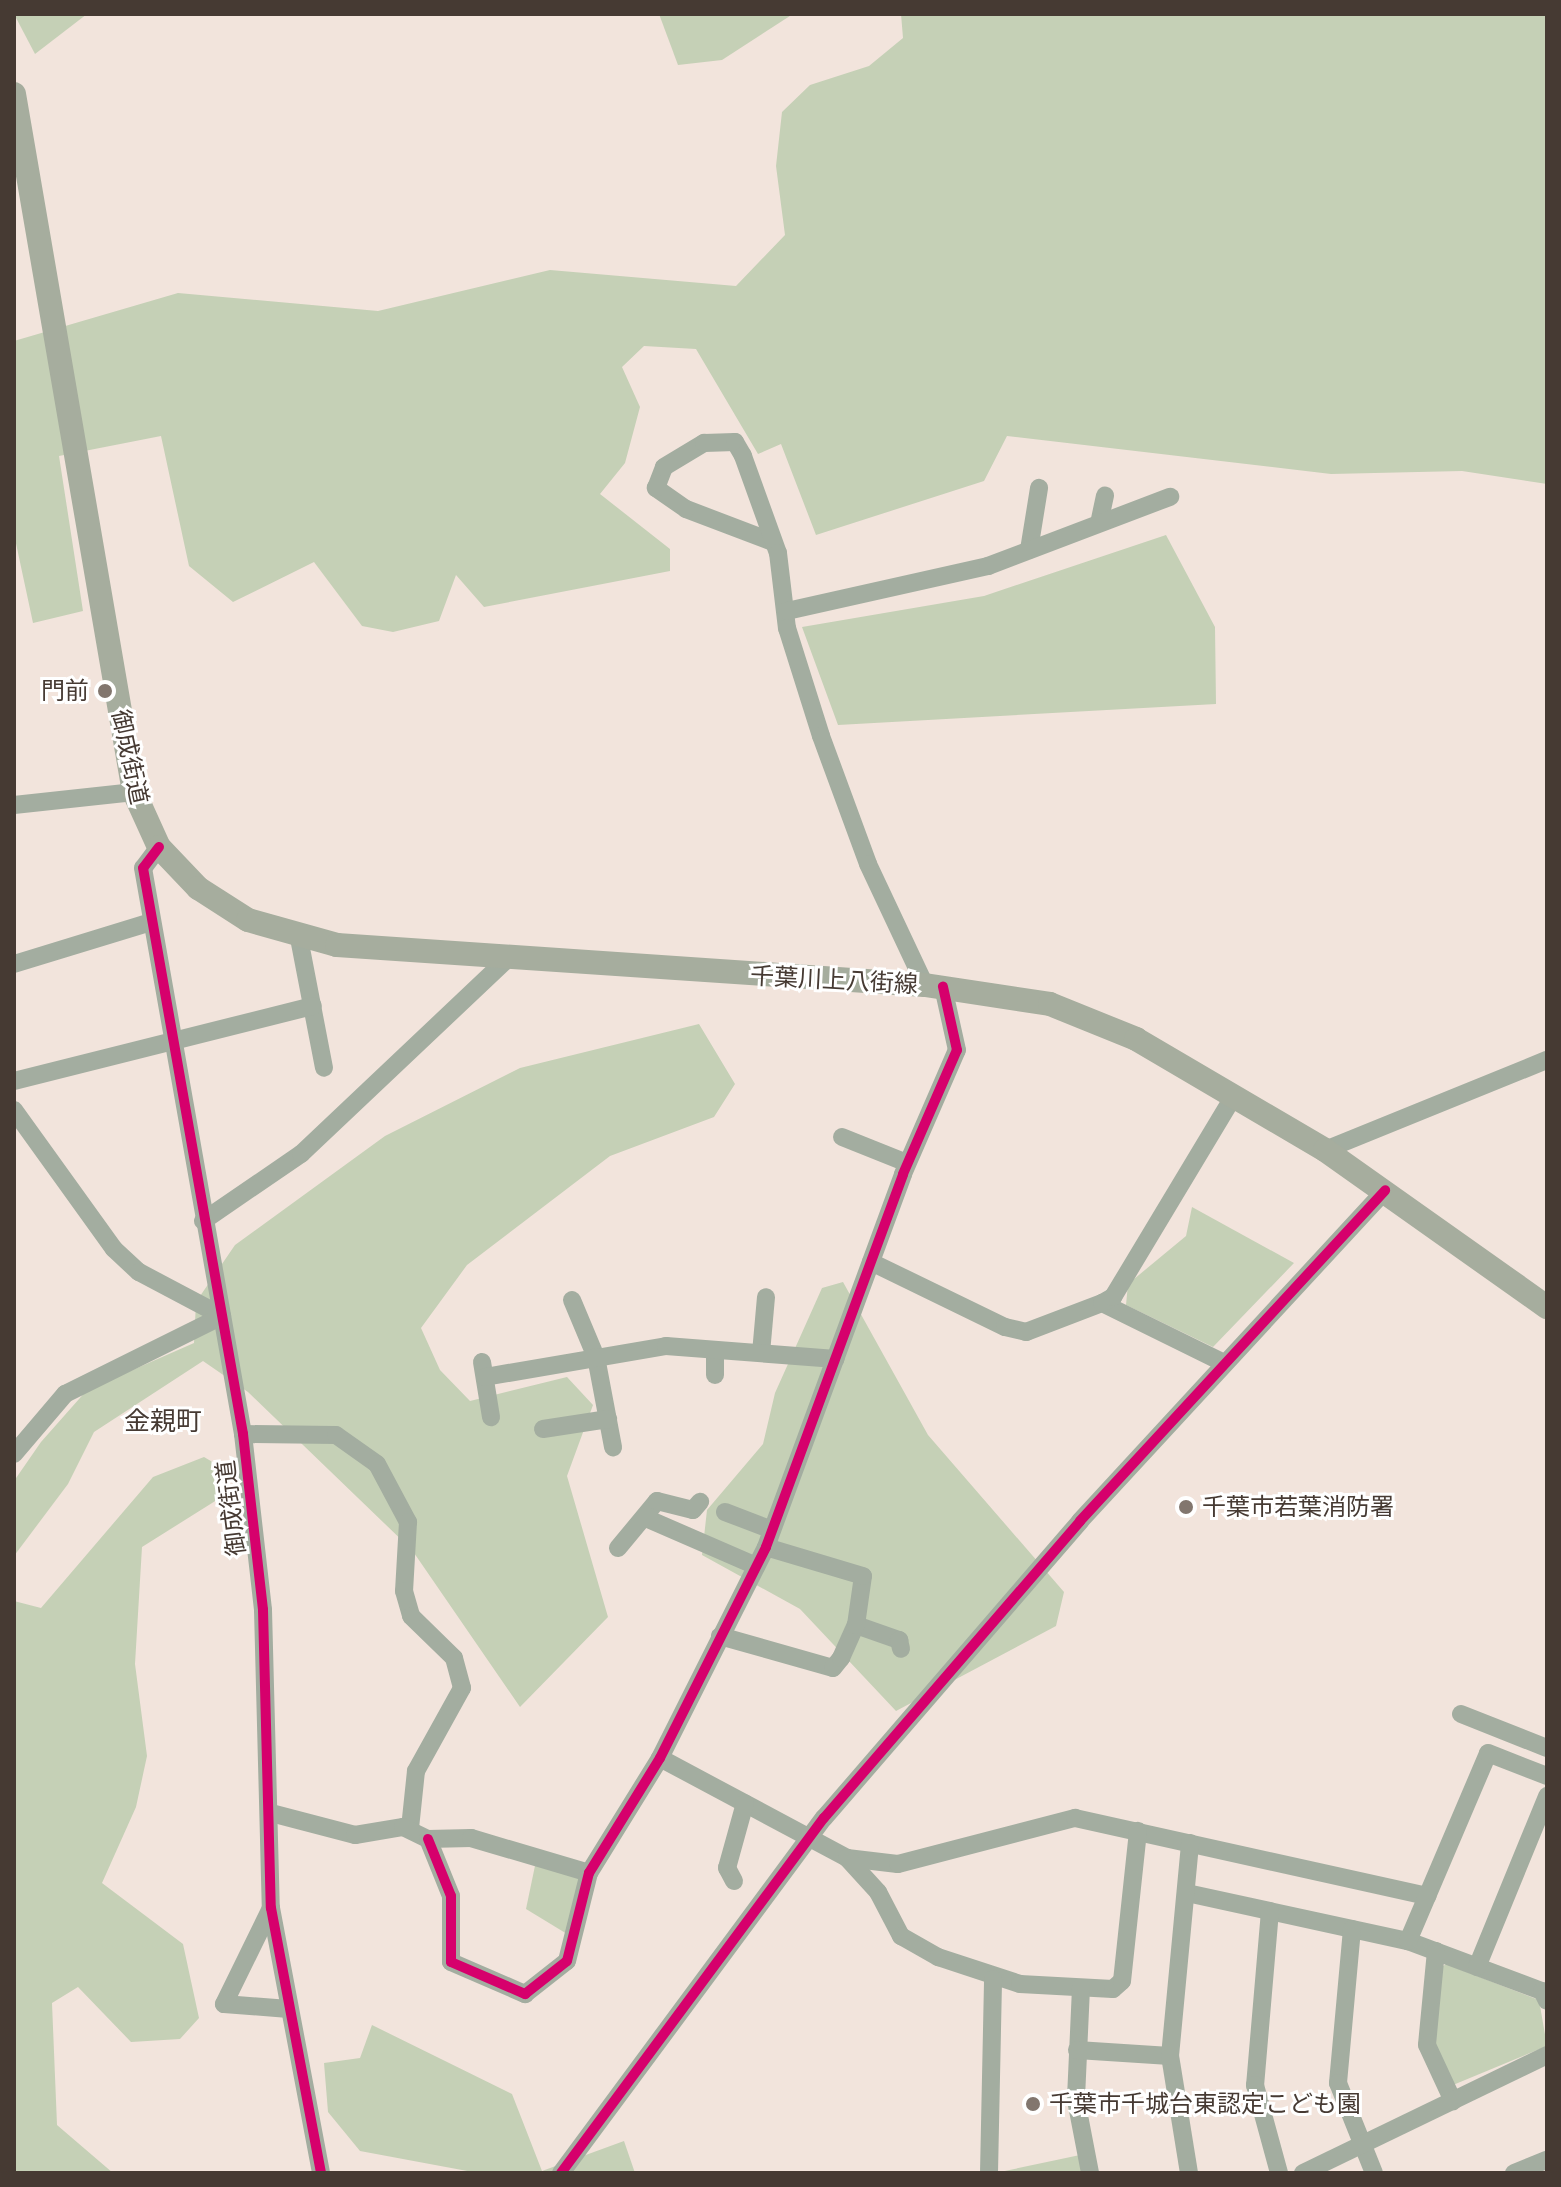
<!DOCTYPE html>
<meta charset="utf-8">
<style>
body{margin:0}
#map{position:relative;width:1561px;height:2187px;overflow:hidden;background:#f2e4dc;font-family:"Space Grotesk","Noto Sans JP",sans-serif}
div>[style]{position:absolute}
.green>*{inset:0;background:#c5d0b6}
.minor>*{height:18px;margin:-9px;padding:0 9px;transform-origin:9px;border-radius:9px;background:#a3ada0}
.major>*{height:24px;margin:-12px;padding:0 12px;transform-origin:12px;border-radius:12px;background:#a6ad9e}
.cycleway>*{height:10px;margin:-5px;padding:0 5px;transform-origin:5px;border-radius:5px;background:#d6006c}
.dots>*{width:22px;height:22px;translate:-50% -50%;box-sizing:border-box;border:4px solid #fff;border-radius:50%}
span{translate:-50% -50%;white-space:nowrap;text-align:center;line-height:1.15;-webkit-text-stroke:6px #fff;paint-order:stroke}
.poi-label{font-size:24px;color:#463a33}
.right{translate:-100% -50%;text-align:right}
.left{translate:0 -50%;text-align:left}
.street-label{font-size:24px;color:#463a33}
.neighbourhood-label{font-size:26px;color:#463a33}
.frame{position:absolute;inset:0;border:16px solid #463a33;pointer-events:none}
</style>
<div id="map">
<div class="green">
<div style="clip-path:polygon(14px 14px,87px 14px,35px 54px)"></div>
<div style="clip-path:polygon(659px 14px,793px 14px,722px 60px,678px 65px)"></div>
<div style="clip-path:polygon(901px 14px,1547px 14px,1547px 484px,1462px 471px,1331px 474px,1007px 436px,984px 481px,816px 535px,781px 444px,758px 454px,696px 349px,644px 346px,622px 367px,640px 407px,625px 463px,600px 494px,670px 549px,670px 571px,484px 607px,456px 575px,439px 621px,393px 632px,362px 626px,314px 562px,233px 602px,189px 566px,161px 436px,59px 456px,83px 611px,33px 623px,14px 534px,14px 341px,178px 293px,378px 311px,550px 270px,736px 286px,785px 235px,776px 166px,782px 112px,810px 85px,869px 66px,903px 38px)"></div>
<div style="clip-path:polygon(1166px 535px,1215px 627px,1216px 704px,838px 725px,802px 627px,984px 596px)"></div>
<div style="clip-path:polygon(699px 1024px,735px 1084px,714px 1117px,610px 1156px,467px 1265px,421px 1328px,440px 1370px,470px 1401px,567px 1377px,593px 1405px,567px 1476px,608px 1617px,520px 1707px,412px 1550px,248px 1392px,203px 1361px,94px 1432px,68px 1484px,14px 1556px,14px 1481px,41px 1442px,87px 1390px,194px 1343px,196px 1302px,235px 1245px,385px 1136px,520px 1068px)"></div>
<div style="clip-path:polygon(1192px 1207px,1294px 1263px,1213px 1347px,1126px 1305px,1128px 1284px,1186px 1236px)"></div>
<div style="clip-path:polygon(843px 1282px,928px 1435px,1064px 1592px,1056px 1626px,896px 1711px,800px 1609px,702px 1555px,707px 1510px,763px 1444px,775px 1393px,822px 1288px)"></div>
<div style="clip-path:polygon(204px 1457px,233px 1474px,220px 1498px,142px 1547px,135px 1664px,147px 1756px,136px 1807px,102px 1883px,183px 1944px,199px 2018px,180px 2039px,131px 2042px,78px 1987px,52px 2003px,57px 2125px,113px 2173px,14px 2173px,14px 1601px,41px 1608px,153px 1477px)"></div>
<div style="clip-path:polygon(536px 1861px,586px 1877px,572px 1937px,526px 1909px)"></div>
<div style="clip-path:polygon(1446px 1964px,1539px 2000px,1547px 2046px,1453px 2085px,1435px 2044px,1439px 1969px)"></div>
<div style="clip-path:polygon(372px 2025px,512px 2094px,542px 2171px,624px 2141px,635px 2173px,478px 2173px,360px 2151px,328px 2112px,324px 2063px,360px 2058px)"></div>
<div style="clip-path:polygon(1080px 2155px,1086px 2173px,1000px 2173px,1000px 2172px)"></div>
</div>
<div class="minor">
<div style="left:1100px;top:519px;width:24px;rotate:-78deg"></div>
<div style="left:773px;top:542px;width:93px;rotate:-159.2deg"></div>
<div style="left:686px;top:509px;width:37px;rotate:-145deg"></div>
<div style="left:656px;top:488px;width:22px;rotate:-69deg"></div>
<div style="left:664px;top:467px;width:47px;rotate:-31deg"></div>
<div style="left:704px;top:443px;width:31px;rotate:-2deg"></div>
<div style="left:735px;top:442px;width:16px;rotate:60deg"></div>
<div style="left:743px;top:456px;width:103px;rotate:70.2deg"></div>
<div style="left:778px;top:553px;width:76px;rotate:83.2deg"></div>
<div style="left:787px;top:628px;width:113px;rotate:72.5deg"></div>
<div style="left:821px;top:736px;width:136px;rotate:69.8deg"></div>
<div style="left:868px;top:864px;width:134px;rotate:64.8deg"></div>
<div style="left:1029px;top:550px;width:63px;rotate:-80.8deg"></div>
<div style="left:787px;top:611px;width:206px;rotate:-12.6deg"></div>
<div style="left:988px;top:566px;width:195px;rotate:-20.8deg"></div>
<div style="left:14px;top:805px;width:121px;rotate:-6.2deg"></div>
<div style="left:159px;top:847px;width:26px;rotate:127deg"></div>
<div style="left:143px;top:868px;width:575px;rotate:79.98deg"></div>
<div style="left:243px;top:1434px;width:177px;rotate:83.5deg"></div>
<div style="left:263px;top:1610px;width:298px;rotate:88.5deg"></div>
<div style="left:271px;top:1908px;width:270px;rotate:79.3deg"></div>
<div style="left:299px;top:938px;width:132px;rotate:79.1deg"></div>
<div style="left:14px;top:964px;width:143px;rotate:-17deg"></div>
<div style="left:14px;top:1081px;width:308px;rotate:-14.1deg"></div>
<div style="left:14px;top:1110px;width:171px;rotate:54.3deg"></div>
<div style="left:114px;top:1249px;width:34px;rotate:43deg"></div>
<div style="left:139px;top:1272px;width:94px;rotate:27.9deg"></div>
<div style="left:842px;top:1137px;width:70px;rotate:21.8deg"></div>
<div style="left:1325px;top:1150px;width:240px;rotate:-22.1deg"></div>
<div style="left:203px;top:1221px;width:119px;rotate:-34.4deg"></div>
<div style="left:301px;top:1154px;width:284px;rotate:-43.4deg"></div>
<div style="left:871px;top:1262px;width:149px;rotate:25.9deg"></div>
<div style="left:1005px;top:1327px;width:22px;rotate:13deg"></div>
<div style="left:1026px;top:1332px;width:81px;rotate:-20.9deg"></div>
<div style="left:1102px;top:1303px;width:134px;rotate:26.2deg"></div>
<div style="left:572px;top:1300px;width:62px;rotate:67.2deg"></div>
<div style="left:596px;top:1357px;width:92px;rotate:79.3deg"></div>
<div style="left:1102px;top:1303px;width:13px;rotate:-29deg"></div>
<div style="left:1113px;top:1297px;width:235px;rotate:-59deg"></div>
<div style="left:761px;top:1353px;width:56px;rotate:-84.9deg"></div>
<div style="left:482px;top:1362px;width:56px;rotate:80.7deg"></div>
<div style="left:715px;top:1375px;width:25px;rotate:-90deg"></div>
<div style="left:485px;top:1377px;width:184px;rotate:-9.7deg"></div>
<div style="left:666px;top:1346px;width:170px;rotate:4.4deg"></div>
<div style="left:543px;top:1429px;width:66px;rotate:-8.7deg"></div>
<div style="left:243px;top:1434px;width:93px;rotate:0.6deg"></div>
<div style="left:336px;top:1435px;width:50px;rotate:35.3deg"></div>
<div style="left:377px;top:1464px;width:66px;rotate:61.9deg"></div>
<div style="left:408px;top:1522px;width:69px;rotate:93.3deg"></div>
<div style="left:404px;top:1591px;width:26px;rotate:74deg"></div>
<div style="left:411px;top:1616px;width:60px;rotate:44.3deg"></div>
<div style="left:454px;top:1658px;width:31px;rotate:75deg"></div>
<div style="left:462px;top:1688px;width:95px;rotate:119deg"></div>
<div style="left:416px;top:1771px;width:57px;rotate:96deg"></div>
<div style="left:14px;top:1454px;width:79px;rotate:-49.6deg"></div>
<div style="left:65px;top:1394px;width:175px;rotate:-26.4deg"></div>
<div style="left:725px;top:1512px;width:50px;rotate:21deg"></div>
<div style="left:648px;top:1519px;width:118px;rotate:23.5deg"></div>
<div style="left:618px;top:1548px;width:61px;rotate:-50.3deg"></div>
<div style="left:657px;top:1501px;width:37px;rotate:14deg"></div>
<div style="left:693px;top:1510px;width:11px;rotate:-49deg"></div>
<div style="left:856px;top:1625px;width:46px;rotate:19.2deg"></div>
<div style="left:899px;top:1640px;width:9px;rotate:77deg"></div>
<div style="left:720px;top:1636px;width:117px;rotate:15.8deg"></div>
<div style="left:833px;top:1668px;width:13px;rotate:-51deg"></div>
<div style="left:841px;top:1658px;width:36px;rotate:-66deg"></div>
<div style="left:856px;top:1625px;width:49px;rotate:-81.9deg"></div>
<div style="left:863px;top:1576px;width:101px;rotate:-163.4deg"></div>
<div style="left:1461px;top:1714px;width:92px;rotate:21.6deg"></div>
<div style="left:660px;top:1758px;width:212px;rotate:28.1deg"></div>
<div style="left:847px;top:1858px;width:51px;rotate:6.7deg"></div>
<div style="left:898px;top:1864px;width:183px;rotate:-14.6deg"></div>
<div style="left:1075px;top:1818px;width:361px;rotate:12.5deg"></div>
<div style="left:271px;top:1813px;width:87px;rotate:14.7deg"></div>
<div style="left:355px;top:1835px;width:49px;rotate:-9.5deg"></div>
<div style="left:403px;top:1827px;width:28px;rotate:26deg"></div>
<div style="left:428px;top:1839px;width:43px;rotate:-1.3deg"></div>
<div style="left:471px;top:1838px;width:123px;rotate:16.5deg"></div>
<div style="left:428px;top:1839px;width:61px;rotate:68deg"></div>
<div style="left:451px;top:1896px;width:66px;rotate:90deg"></div>
<div style="left:451px;top:1962px;width:81px;rotate:23.4deg"></div>
<div style="left:525px;top:1994px;width:53px;rotate:-38.2deg"></div>
<div style="left:567px;top:1961px;width:91px;rotate:-76deg"></div>
<div style="left:589px;top:1873px;width:135px;rotate:-58.3deg"></div>
<div style="left:660px;top:1758px;width:236px;rotate:-63.3deg"></div>
<div style="left:766px;top:1547px;width:397px;rotate:-69.8deg"></div>
<div style="left:903px;top:1174px;width:135px;rotate:-66.5deg"></div>
<div style="left:957px;top:1050px;width:65px;rotate:-102.5deg"></div>
<div style="left:847px;top:1858px;width:46px;rotate:47.6deg"></div>
<div style="left:878px;top:1892px;width:50px;rotate:62.4deg"></div>
<div style="left:901px;top:1936px;width:43px;rotate:29.6deg"></div>
<div style="left:938px;top:1957px;width:86px;rotate:18.2deg"></div>
<div style="left:1020px;top:1984px;width:93px;rotate:3.1deg"></div>
<div style="left:1113px;top:1989px;width:12px;rotate:-42deg"></div>
<div style="left:1122px;top:1981px;width:151px;rotate:-83.9deg"></div>
<div style="left:734px;top:1881px;width:15px;rotate:-118deg"></div>
<div style="left:727px;top:1868px;width:67px;rotate:-74.5deg"></div>
<div style="left:1187px;top:1893px;width:226px;rotate:12.3deg"></div>
<div style="left:1408px;top:1941px;width:143px;rotate:20.5deg"></div>
<div style="left:1542px;top:1991px;width:11px;rotate:63deg"></div>
<div style="left:271px;top:1908px;width:107px;rotate:116.1deg"></div>
<div style="left:224px;top:2004px;width:65px;rotate:4.4deg"></div>
<div style="left:1270px;top:1911px;width:175px;rotate:94.9deg"></div>
<div style="left:1255px;top:2085px;width:91px;rotate:74.7deg"></div>
<div style="left:1352px;top:1929px;width:155px;rotate:95.2deg"></div>
<div style="left:1338px;top:2083px;width:97px;rotate:68.2deg"></div>
<div style="left:1408px;top:1941px;width:204px;rotate:-66.9deg"></div>
<div style="left:1488px;top:1753px;width:63px;rotate:21.3deg"></div>
<div style="left:1436px;top:1951px;width:94px;rotate:95.5deg"></div>
<div style="left:1427px;top:2045px;width:62px;rotate:65.1deg"></div>
<div style="left:1477px;top:1967px;width:185px;rotate:-67.7deg"></div>
<div style="left:1081px;top:1988px;width:112px;rotate:92.6deg"></div>
<div style="left:1076px;top:2100px;width:74px;rotate:79.1deg"></div>
<div style="left:1077px;top:2050px;width:93px;rotate:3.7deg"></div>
<div style="left:561px;top:2173px;width:442px;rotate:-53.5deg"></div>
<div style="left:824px;top:1818px;width:392px;rotate:-49.2deg"></div>
<div style="left:1080px;top:1521px;width:450px;rotate:-47.3deg"></div>
<div style="left:989px;top:2173px;width:194px;rotate:-88.8deg"></div>
<div style="left:1189px;top:2173px;width:119px;rotate:-99.2deg"></div>
<div style="left:1170px;top:2056px;width:214px;rotate:-84.6deg"></div>
<div style="left:1303px;top:2173px;width:271px;rotate:-25.8deg"></div>
<div style="left:1514px;top:2173px;width:35px;rotate:-22deg"></div>
</div>
<div class="major">
<div style="left:14px;top:94px;width:708px;rotate:80.25deg"></div>
<div style="left:134px;top:792px;width:60px;rotate:65.6deg"></div>
<div style="left:159px;top:847px;width:57px;rotate:46.4deg"></div>
<div style="left:198px;top:888px;width:59px;rotate:32.6deg"></div>
<div style="left:248px;top:920px;width:92px;rotate:15.7deg"></div>
<div style="left:337px;top:945px;width:589px;rotate:3.89deg"></div>
<div style="left:925px;top:985px;width:126px;rotate:8.6deg"></div>
<div style="left:1050px;top:1004px;width:93px;rotate:22.1deg"></div>
<div style="left:1136px;top:1039px;width:219px;rotate:30.4deg"></div>
<div style="left:1325px;top:1150px;width:272px;rotate:35.3deg"></div>
</div>
<div class="cycleway">
<div style="left:159px;top:847px;width:26px;rotate:127deg"></div>
<div style="left:143px;top:868px;width:575px;rotate:79.98deg"></div>
<div style="left:243px;top:1434px;width:177px;rotate:83.5deg"></div>
<div style="left:263px;top:1610px;width:298px;rotate:88.5deg"></div>
<div style="left:271px;top:1908px;width:270px;rotate:79.3deg"></div>
<div style="left:428px;top:1839px;width:61px;rotate:68deg"></div>
<div style="left:451px;top:1896px;width:66px;rotate:90deg"></div>
<div style="left:451px;top:1962px;width:81px;rotate:23.4deg"></div>
<div style="left:525px;top:1994px;width:53px;rotate:-38.2deg"></div>
<div style="left:567px;top:1961px;width:91px;rotate:-76deg"></div>
<div style="left:589px;top:1873px;width:135px;rotate:-58.3deg"></div>
<div style="left:660px;top:1758px;width:236px;rotate:-63.3deg"></div>
<div style="left:766px;top:1547px;width:397px;rotate:-69.8deg"></div>
<div style="left:903px;top:1174px;width:135px;rotate:-66.5deg"></div>
<div style="left:957px;top:1050px;width:65px;rotate:-102.5deg"></div>
<div style="left:561px;top:2173px;width:442px;rotate:-53.5deg"></div>
<div style="left:824px;top:1818px;width:392px;rotate:-49.2deg"></div>
<div style="left:1080px;top:1521px;width:450px;rotate:-47.3deg"></div>
</div>
<div class="dots">
<div style="left:105px;top:691px;background:#82766e"></div>
<div style="left:1186px;top:1507px;background:#82766e"></div>
<div style="left:1033px;top:2104px;background:#82766e"></div>
</div>
<div class="poi-label">
<span class="right" style="left:89px;top:691px">門前</span>
<span class="left" style="left:1202px;top:1507px">千葉市若葉消防署</span>
<span class="left" style="left:1049px;top:2104px">千葉市千城台東認定こども園</span>
</div>
<div class="street-label">
<span style="left:130px;top:757px;rotate:78deg">御成街道</span>
<span style="left:834px;top:980px;rotate:3deg">千葉川上八街線</span>
<span style="left:231px;top:1508px;rotate:-97deg">御成街道</span>
</div>
<div class="neighbourhood-label">
<span style="left:163px;top:1422px">金親町</span>
</div>
<div class="frame"></div>
</div>
